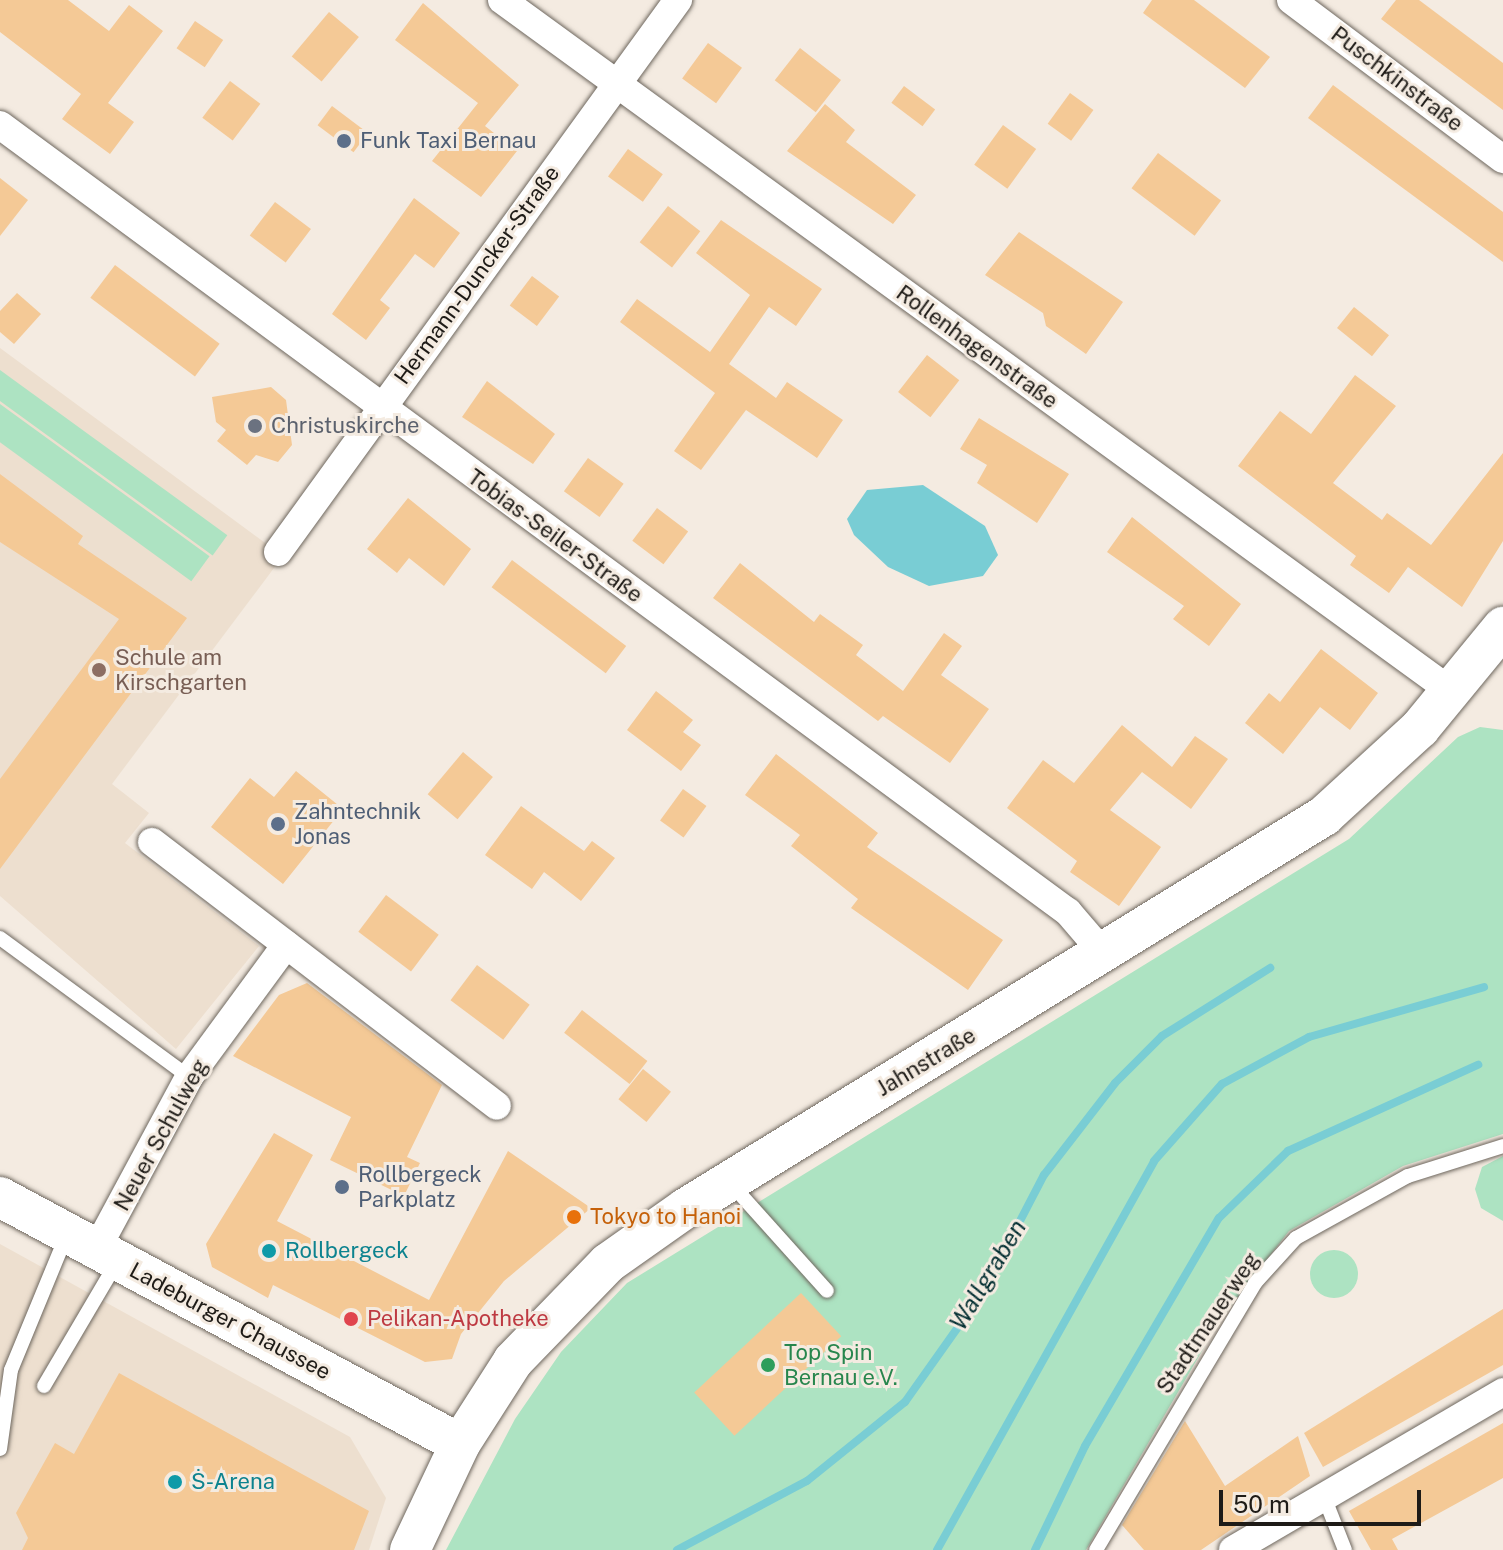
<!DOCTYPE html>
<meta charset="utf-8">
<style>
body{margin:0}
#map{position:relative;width:1503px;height:1550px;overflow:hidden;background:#f4ebe1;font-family:"Public Sans",sans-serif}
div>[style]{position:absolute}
.built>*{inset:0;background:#eddfcf}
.green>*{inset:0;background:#ade3c2;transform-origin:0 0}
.round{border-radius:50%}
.water>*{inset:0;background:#79cdd4}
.stream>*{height:8px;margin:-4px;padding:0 4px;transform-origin:4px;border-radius:4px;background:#79cdd4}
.building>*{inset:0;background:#f4c996;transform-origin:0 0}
.roads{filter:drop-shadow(0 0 2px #6e675e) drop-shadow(0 0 2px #6e675e)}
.lane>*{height:14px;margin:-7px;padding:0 7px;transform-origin:7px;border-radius:7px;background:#fff}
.street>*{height:28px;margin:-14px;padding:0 14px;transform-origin:14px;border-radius:14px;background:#fff}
.secondary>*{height:40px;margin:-20px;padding:0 20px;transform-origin:20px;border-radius:20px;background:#fff}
.dots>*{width:22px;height:22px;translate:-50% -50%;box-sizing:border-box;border:4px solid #f4ebe1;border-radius:50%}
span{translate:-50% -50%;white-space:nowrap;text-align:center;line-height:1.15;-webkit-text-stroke:6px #f4ebe1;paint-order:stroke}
.street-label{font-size:22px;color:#1e1b17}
.service-label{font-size:22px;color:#4e5e75}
.left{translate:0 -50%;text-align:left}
.worship-label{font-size:22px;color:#5b616d}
.education-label{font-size:22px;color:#785e54}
.food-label{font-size:22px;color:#c56008}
.culture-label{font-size:22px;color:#0d838f}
.health-label{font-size:22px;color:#be3a42}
.leisure-label{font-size:22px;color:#27864d}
.water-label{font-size:24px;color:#053033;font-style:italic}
.scale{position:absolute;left:1219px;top:1490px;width:202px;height:36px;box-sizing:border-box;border:4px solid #1e1b17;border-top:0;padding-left:10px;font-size:24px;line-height:28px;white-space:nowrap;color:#1e1b17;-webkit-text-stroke:6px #f4ebe1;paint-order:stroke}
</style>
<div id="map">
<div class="built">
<div style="clip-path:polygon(0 348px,283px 556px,112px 784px,149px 813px,125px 843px,259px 946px,176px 1049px,0 896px)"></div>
<div style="clip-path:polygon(0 1244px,350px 1437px,386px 1498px,369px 1550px,0 1550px)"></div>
</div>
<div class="green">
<div style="left:0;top:370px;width:281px;height:25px;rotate:36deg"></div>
<div style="left:0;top:404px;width:259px;height:31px;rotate:36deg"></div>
<div style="clip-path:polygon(1480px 727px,1503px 730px,1503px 1134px,1403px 1166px,1289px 1231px,1220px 1320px,1086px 1550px,446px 1550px,515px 1419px,561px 1352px,627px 1283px,1349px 839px,1458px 737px)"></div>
<div style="clip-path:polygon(1503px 1156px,1503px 1221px,1481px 1208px,1475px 1189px,1482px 1167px)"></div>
<div class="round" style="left:1310px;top:1250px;width:48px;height:48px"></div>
</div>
<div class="water">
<div style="clip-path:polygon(923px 485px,985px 526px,998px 555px,983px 576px,929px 586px,888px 567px,854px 535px,847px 519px,867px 490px)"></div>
</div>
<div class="stream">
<div style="left:677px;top:1550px;width:147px;rotate:-28deg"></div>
<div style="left:807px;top:1481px;width:126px;rotate:-38.9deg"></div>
<div style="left:905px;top:1402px;width:135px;rotate:-54.7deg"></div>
<div style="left:983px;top:1292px;width:132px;rotate:-62.5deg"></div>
<div style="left:1044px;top:1175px;width:116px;rotate:-52.3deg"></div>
<div style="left:1115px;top:1083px;width:66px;rotate:-45deg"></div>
<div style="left:1162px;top:1036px;width:128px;rotate:-32.2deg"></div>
<div style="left:937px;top:1550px;width:445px;rotate:-60.8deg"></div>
<div style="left:1154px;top:1161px;width:103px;rotate:-48.6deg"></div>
<div style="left:1222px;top:1084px;width:99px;rotate:-28.4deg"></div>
<div style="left:1309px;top:1037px;width:182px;rotate:-15.9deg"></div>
<div style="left:1035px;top:1550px;width:115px;rotate:-64.3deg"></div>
<div style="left:1085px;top:1446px;width:264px;rotate:-59.6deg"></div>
<div style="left:1219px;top:1218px;width:96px;rotate:-44.2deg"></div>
<div style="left:1288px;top:1151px;width:209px;rotate:-24.4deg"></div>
</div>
<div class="building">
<div style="clip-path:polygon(0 0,68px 0,109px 31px,129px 5px,163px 31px,108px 103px,134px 122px,110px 154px,62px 119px,81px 94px,0 32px)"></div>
<div style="clip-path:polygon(1152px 0,1194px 0,1270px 57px,1245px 88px,1143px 13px)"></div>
<div style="clip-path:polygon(1396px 0,1419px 0,1503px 63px,1503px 110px,1381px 19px)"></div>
<div style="clip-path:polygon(423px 3px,519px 85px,485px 126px,517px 151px,481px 197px,432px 161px,478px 103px,395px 40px)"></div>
<div style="left:329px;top:12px;width:39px;height:58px;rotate:40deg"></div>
<div style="left:195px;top:21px;width:34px;height:33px;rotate:34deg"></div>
<div style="left:708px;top:43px;width:42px;height:44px;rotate:36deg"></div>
<div style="left:800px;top:48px;width:52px;height:41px;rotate:38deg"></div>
<div style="left:230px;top:81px;width:38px;height:46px;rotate:37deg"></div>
<div style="clip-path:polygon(1333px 85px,1503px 212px,1503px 262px,1308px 118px)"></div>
<div style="left:904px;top:86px;width:39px;height:21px;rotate:37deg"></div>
<div style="left:1070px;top:93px;width:29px;height:38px;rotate:36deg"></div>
<div style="clip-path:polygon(825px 104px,855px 130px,846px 142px,916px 195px,893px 224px,787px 151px)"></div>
<div style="left:332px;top:106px;width:45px;height:24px;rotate:37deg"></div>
<div style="left:1003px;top:125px;width:41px;height:49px;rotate:36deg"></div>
<div style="left:628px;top:149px;width:43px;height:34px;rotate:36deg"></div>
<div style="left:1158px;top:153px;width:79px;height:44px;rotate:37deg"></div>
<div style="clip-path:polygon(0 178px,28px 200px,0 236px)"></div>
<div style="clip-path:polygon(414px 198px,460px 233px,434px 268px,415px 254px,380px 300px,390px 308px,366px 340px,332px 314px)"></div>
<div style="left:275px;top:202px;width:45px;height:42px;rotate:37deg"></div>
<div style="left:668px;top:206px;width:41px;height:46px;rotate:38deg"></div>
<div style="clip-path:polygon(721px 220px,822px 289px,796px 326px,769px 307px,729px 364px,776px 398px,787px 382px,843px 420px,817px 458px,746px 410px,701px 470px,674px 451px,715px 393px,620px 322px,637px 299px,710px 352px,750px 295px,696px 253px)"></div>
<div style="clip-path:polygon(1019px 232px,1123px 302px,1086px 354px,1046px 326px,1043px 313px,985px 275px)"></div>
<div style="left:115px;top:265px;width:131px;height:41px;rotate:37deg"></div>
<div style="left:532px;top:276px;width:34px;height:37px;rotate:37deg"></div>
<div style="clip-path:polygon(17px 293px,41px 314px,14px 344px,0 332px,0 311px)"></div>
<div style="left:1354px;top:307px;width:45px;height:27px;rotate:39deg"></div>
<div style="left:927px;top:355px;width:41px;height:47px;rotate:38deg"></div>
<div style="clip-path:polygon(1355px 375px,1396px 406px,1333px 483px,1382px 520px,1387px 513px,1431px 545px,1503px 453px,1503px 541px,1462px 607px,1408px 567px,1389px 593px,1350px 565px,1356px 556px,1238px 466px,1280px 411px,1311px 434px)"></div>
<div style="clip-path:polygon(487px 381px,555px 434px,533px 464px,462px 417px)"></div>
<div style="clip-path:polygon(271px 387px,286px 400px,292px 445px,278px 462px,256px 455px,247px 465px,217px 441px,226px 430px,216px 422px,212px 397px)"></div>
<div style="clip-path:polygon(979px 418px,1069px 474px,1037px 523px,977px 483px,987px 465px,960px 449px)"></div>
<div style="left:588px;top:458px;width:44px;height:41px;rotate:36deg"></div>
<div style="clip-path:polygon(0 474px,83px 536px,78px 544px,187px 618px,0 869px,0 779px,119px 619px,0 542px)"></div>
<div style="clip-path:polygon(408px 498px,471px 549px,444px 586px,409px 558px,397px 573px,367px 549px)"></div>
<div style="left:657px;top:508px;width:39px;height:41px;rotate:37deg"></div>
<div style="clip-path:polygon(1132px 517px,1241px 604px,1209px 646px,1173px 619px,1184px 606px,1107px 552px)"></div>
<div style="left:512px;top:560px;width:143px;height:34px;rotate:37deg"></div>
<div style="clip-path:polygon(740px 563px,814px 622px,820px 614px,863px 645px,856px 655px,903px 691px,944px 633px,962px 646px,941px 675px,989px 709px,950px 763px,883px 716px,878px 721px,713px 598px)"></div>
<div style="clip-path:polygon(1321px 649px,1378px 693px,1350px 730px,1320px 707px,1283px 754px,1245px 723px,1269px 693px,1280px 702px)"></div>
<div style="clip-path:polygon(656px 691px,693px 720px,683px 732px,701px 745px,681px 771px,627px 730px)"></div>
<div style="clip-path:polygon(1122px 725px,1172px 767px,1195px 736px,1228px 759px,1191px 809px,1142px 772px,1110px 810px,1161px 847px,1119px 906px,1070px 872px,1077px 861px,1007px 808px,1043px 760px,1074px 783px)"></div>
<div style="left:463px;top:752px;width:39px;height:55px;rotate:40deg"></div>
<div style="clip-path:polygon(776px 754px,878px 833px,867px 847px,1003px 940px,968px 990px,851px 908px,858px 899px,791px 846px,800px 835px,745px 795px)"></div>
<div style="clip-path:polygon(296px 771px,343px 809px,283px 884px,211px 827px,250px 778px,274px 797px)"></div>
<div style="left:683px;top:789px;width:29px;height:39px;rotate:36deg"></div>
<div style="clip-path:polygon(521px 806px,584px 851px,592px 841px,615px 858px,581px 901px,544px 872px,532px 889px,485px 855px)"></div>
<div style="left:386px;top:895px;width:66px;height:46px;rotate:37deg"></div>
<div style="left:477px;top:965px;width:66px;height:44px;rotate:37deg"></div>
<div style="clip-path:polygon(307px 983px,442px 1085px,407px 1157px,420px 1163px,404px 1196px,330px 1160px,351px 1117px,233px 1056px,279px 995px)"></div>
<div style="left:582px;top:1010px;width:83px;height:29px;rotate:38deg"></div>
<div style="left:643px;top:1069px;width:36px;height:39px;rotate:39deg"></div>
<div style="clip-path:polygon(274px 1133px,313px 1155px,277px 1221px,429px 1300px,508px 1151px,591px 1208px,504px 1281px,461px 1334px,452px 1359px,425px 1362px,273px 1285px,268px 1298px,212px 1267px,206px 1244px)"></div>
<div style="left:801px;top:1293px;width:59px;height:146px;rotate:47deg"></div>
<div style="clip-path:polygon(1503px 1309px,1503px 1365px,1323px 1467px,1304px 1433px)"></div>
<div style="clip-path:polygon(119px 1373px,369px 1511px,354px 1550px,22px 1550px,28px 1538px,16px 1513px,55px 1443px,74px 1454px)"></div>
<div style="clip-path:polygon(1185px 1421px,1225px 1486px,1298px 1436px,1310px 1476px,1201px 1550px,1144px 1550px,1122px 1525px)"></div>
<div style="clip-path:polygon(1503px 1423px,1503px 1478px,1392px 1539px,1398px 1550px,1371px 1550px,1349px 1511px)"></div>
</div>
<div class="roads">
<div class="lane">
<div style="left:0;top:938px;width:235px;rotate:36.3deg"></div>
<div style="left:732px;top:1185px;width:142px;rotate:48.1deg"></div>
<div style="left:44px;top:1386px;width:144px;rotate:-59.5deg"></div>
<div style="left:0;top:1449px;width:80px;rotate:-82.1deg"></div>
<div style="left:11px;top:1370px;width:147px;rotate:-67.6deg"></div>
<div style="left:1323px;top:1494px;width:60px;rotate:68.6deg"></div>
<div style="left:1096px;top:1550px;width:311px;rotate:-59.2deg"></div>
<div style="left:1255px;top:1283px;width:61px;rotate:-47.7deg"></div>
<div style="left:1296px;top:1238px;width:128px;rotate:-29deg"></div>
<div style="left:1408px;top:1176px;width:100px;rotate:-17.5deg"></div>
</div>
<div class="street">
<div style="left:502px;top:0;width:1175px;rotate:36.07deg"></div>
<div style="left:1291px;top:0;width:265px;rotate:36.9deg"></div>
<div style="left:0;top:125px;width:1327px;rotate:36.39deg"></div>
<div style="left:1068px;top:912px;width:55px;rotate:49.4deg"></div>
<div style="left:278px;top:552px;width:682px;rotate:-54.07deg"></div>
<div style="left:152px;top:842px;width:434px;rotate:37.4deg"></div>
<div style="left:96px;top:1250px;width:196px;rotate:-61.7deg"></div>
<div style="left:189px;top:1077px;width:164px;rotate:-53.7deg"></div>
<div style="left:1233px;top:1550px;width:313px;rotate:-30.3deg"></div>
</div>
<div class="secondary">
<div style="left:0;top:1197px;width:522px;rotate:28.23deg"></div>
<div style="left:410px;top:1550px;width:117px;rotate:-64.7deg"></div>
<div style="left:460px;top:1444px;width:98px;rotate:-57.4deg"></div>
<div style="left:513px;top:1361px;width:136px;rotate:-45.9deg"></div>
<div style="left:608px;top:1263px;width:95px;rotate:-35.2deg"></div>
<div style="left:686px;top:1208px;width:749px;rotate:-31.57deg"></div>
<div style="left:1324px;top:816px;width:130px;rotate:-42.5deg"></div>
<div style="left:1420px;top:728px;width:131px;rotate:-50.6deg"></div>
</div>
</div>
<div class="dots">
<div style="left:344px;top:141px;background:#5c6f8a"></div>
<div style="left:255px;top:426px;background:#6b7280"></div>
<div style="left:99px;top:670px;background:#8d6e63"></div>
<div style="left:278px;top:824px;background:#5c6f8a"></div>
<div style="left:342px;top:1187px;background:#5c6f8a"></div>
<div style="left:574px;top:1217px;background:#e8710a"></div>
<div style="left:269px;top:1251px;background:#0f9aa8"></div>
<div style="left:351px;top:1319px;background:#e0444e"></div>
<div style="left:768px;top:1365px;background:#2e9e5b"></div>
<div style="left:175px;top:1482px;background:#0f9aa8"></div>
</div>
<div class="street-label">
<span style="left:1397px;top:79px;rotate:37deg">Puschkinstraße</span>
<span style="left:477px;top:275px;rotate:-54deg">Hermann-Duncker-Straße</span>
<span style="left:977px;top:347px;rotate:36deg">Rollenhagenstraße</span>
<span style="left:555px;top:536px;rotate:36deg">Tobias-Seiler-Straße</span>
<span style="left:926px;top:1062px;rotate:-31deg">Jahnstraße</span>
<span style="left:161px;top:1135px;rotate:-61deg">Neuer Schulweg</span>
<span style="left:230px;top:1321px;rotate:28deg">Ladeburger Chaussee</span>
<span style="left:1208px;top:1323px;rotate:-56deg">Stadtmauerweg</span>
</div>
<div class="service-label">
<span class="left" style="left:360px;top:141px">Funk Taxi Bernau</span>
<span class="left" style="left:294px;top:824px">Zahntechnik<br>Jonas</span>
<span class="left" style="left:358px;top:1187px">Rollbergeck<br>Parkplatz</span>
</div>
<div class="worship-label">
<span class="left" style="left:271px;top:426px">Christuskirche</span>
</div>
<div class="education-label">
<span class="left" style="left:115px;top:670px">Schule am<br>Kirschgarten</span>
</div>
<div class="food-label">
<span class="left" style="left:590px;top:1217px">Tokyo to Hanoi</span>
</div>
<div class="culture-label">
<span class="left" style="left:285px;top:1251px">Rollbergeck</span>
<span class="left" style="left:191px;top:1482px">Ṡ-Arena</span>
</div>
<div class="health-label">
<span class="left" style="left:367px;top:1319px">Pelikan-Apotheke</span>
</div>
<div class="leisure-label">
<span class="left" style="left:784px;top:1365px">Top Spin<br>Bernau e.V.</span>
</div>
<div class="water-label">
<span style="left:988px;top:1275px;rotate:-59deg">Wallgraben</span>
</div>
<div class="scale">50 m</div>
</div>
